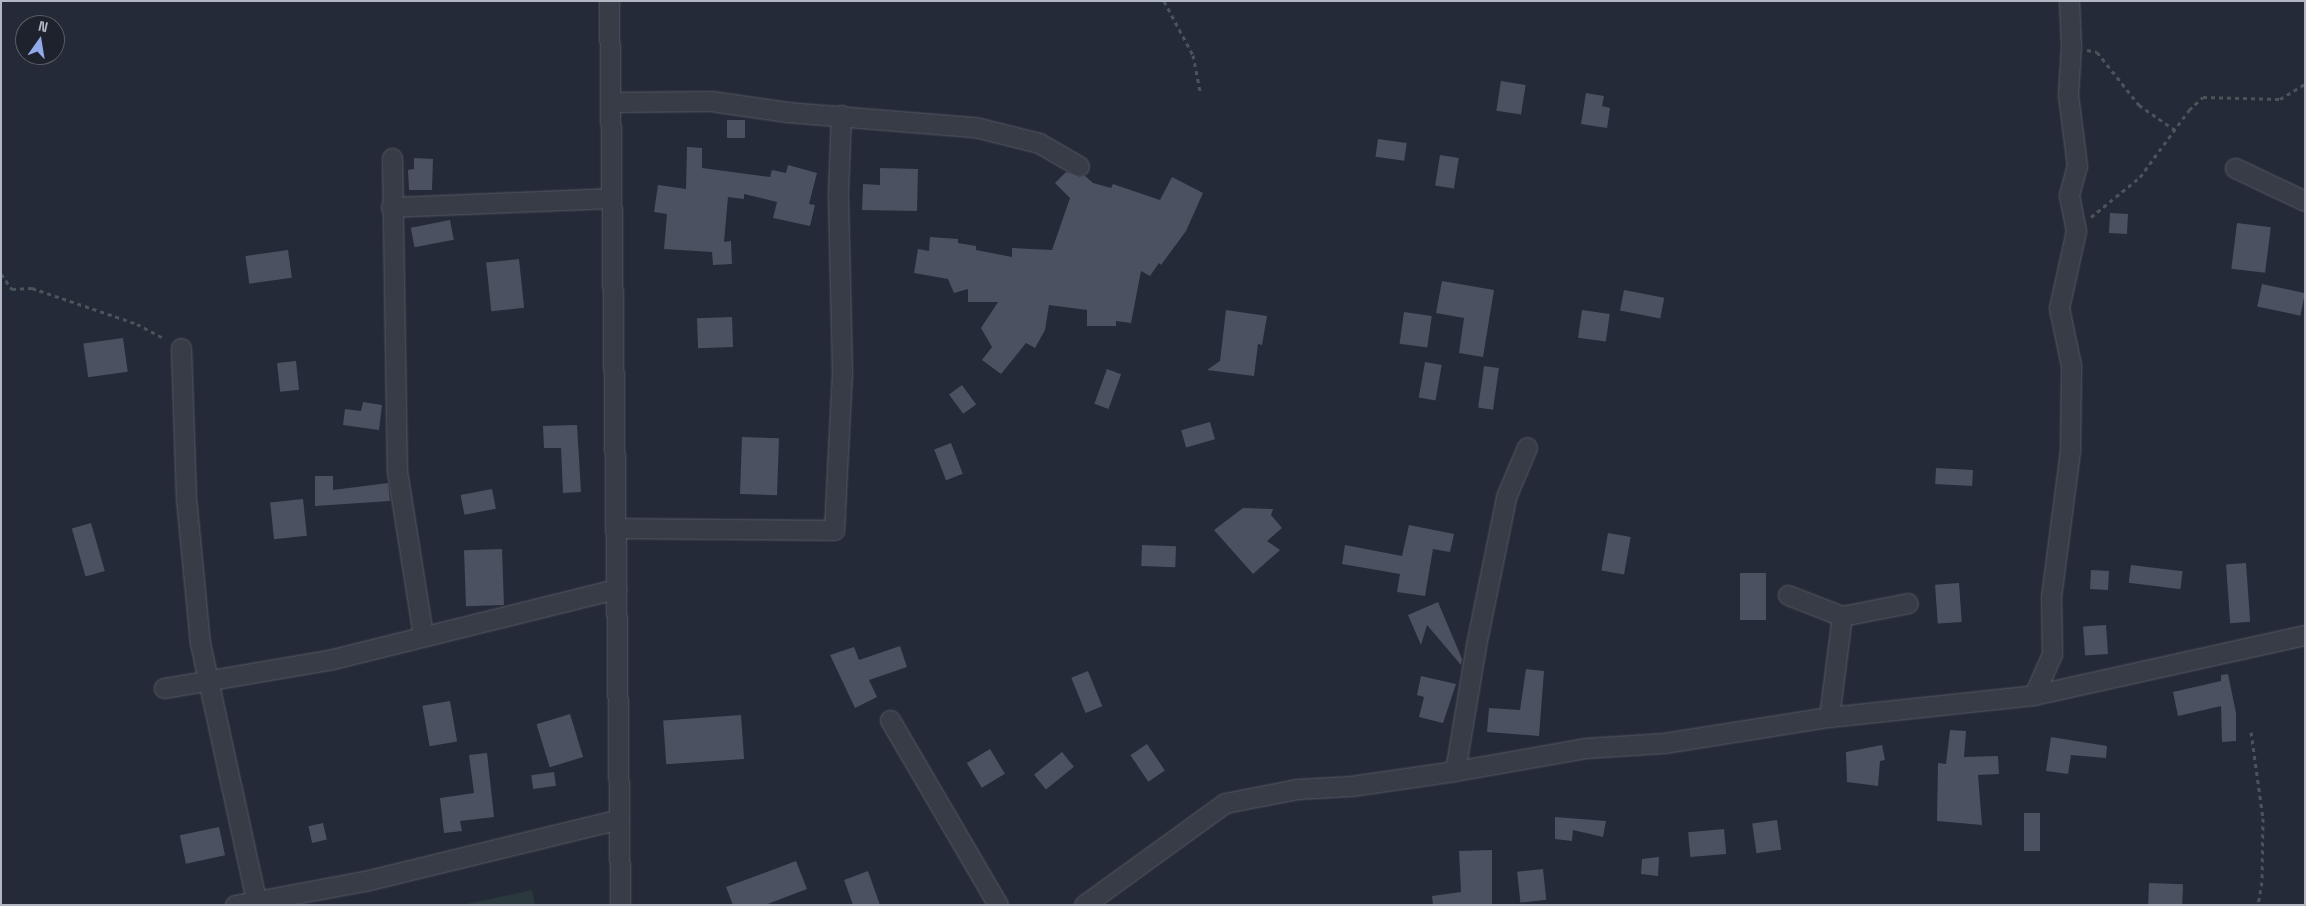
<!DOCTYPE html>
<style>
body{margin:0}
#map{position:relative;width:2306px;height:906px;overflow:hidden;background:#242a37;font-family:"Space Grotesk",sans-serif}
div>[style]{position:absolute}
.green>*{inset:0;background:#2a3a3c}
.building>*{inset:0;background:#4b5160;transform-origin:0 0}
.path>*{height:3px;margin-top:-1.5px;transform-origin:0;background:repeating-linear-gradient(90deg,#485559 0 4px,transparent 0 8px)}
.roads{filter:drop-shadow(0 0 1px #555a65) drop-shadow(0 0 1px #555a65)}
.minor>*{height:19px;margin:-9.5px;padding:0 9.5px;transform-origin:9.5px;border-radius:9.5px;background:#373c47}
span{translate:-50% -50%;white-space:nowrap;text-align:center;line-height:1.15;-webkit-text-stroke:4px #1d222c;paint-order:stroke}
.frame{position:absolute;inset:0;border:2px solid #b2b7c3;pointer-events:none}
.north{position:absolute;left:15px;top:15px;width:50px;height:50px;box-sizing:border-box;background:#1d222c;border:1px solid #595e68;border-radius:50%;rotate:13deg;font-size:14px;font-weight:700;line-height:20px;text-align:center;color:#b2b7c3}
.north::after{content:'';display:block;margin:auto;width:18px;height:22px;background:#91abea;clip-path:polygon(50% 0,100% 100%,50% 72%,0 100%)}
</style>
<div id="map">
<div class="green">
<div style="clip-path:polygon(532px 890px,535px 905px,462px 905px)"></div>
</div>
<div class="building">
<div style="left:1501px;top:81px;width:25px;height:30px;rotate:9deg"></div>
<div style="clip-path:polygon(1586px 93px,1604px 96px,1602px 106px,1610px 108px,1607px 128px,1581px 124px)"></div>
<div style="left:727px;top:120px;width:18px;height:18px"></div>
<div style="left:1378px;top:139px;width:29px;height:18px;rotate:8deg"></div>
<div style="clip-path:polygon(687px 147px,702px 148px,702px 168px,770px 177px,772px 170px,786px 173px,788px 165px,817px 173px,809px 204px,815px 205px,810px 226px,773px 218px,777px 202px,744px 194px,744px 199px,728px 197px,724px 242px,731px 241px,732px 264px,713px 265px,712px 252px,664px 249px,667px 214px,654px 212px,658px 185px,686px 189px)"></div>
<div style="left:1440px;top:155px;width:19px;height:31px;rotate:9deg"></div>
<div style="clip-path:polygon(414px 158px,433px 159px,432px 190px,409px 190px,408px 170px,414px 169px)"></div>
<div style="clip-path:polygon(880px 168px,918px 169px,917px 211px,862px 210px,863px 184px,880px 185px)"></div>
<div style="clip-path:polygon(1066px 172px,1079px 177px,1085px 176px,1093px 183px,1111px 188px,1113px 184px,1160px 200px,1172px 177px,1203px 193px,1186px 231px,1161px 265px,1159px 263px,1150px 276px,1141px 271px,1131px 323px,1116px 321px,1116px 326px,1087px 326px,1087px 310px,1049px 305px,1045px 330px,1035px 348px,1026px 343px,1001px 374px,982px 360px,992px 347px,981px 328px,998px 302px,968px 302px,968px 289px,954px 293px,948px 279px,914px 273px,918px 249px,929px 251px,930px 237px,958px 239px,958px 243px,976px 246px,976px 250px,1012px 257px,1012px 248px,1052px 250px,1070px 198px,1055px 183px)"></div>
<div style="left:2110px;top:213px;width:18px;height:20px;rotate:3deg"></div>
<div style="left:450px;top:220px;width:20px;height:40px;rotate:79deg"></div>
<div style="left:2237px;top:223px;width:34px;height:46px;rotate:7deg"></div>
<div style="left:288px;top:250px;width:28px;height:43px;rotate:82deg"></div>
<div style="left:519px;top:259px;width:49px;height:33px;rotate:84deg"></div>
<div style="clip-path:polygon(1442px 281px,1494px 290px,1483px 357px,1459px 353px,1464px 318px,1436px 313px)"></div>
<div style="left:2262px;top:284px;width:44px;height:23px;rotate:12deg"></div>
<div style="left:1624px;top:290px;width:41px;height:21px;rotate:11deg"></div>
<div style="clip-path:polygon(1226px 310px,1267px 316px,1262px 345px,1258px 344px,1254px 376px,1207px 370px,1220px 361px)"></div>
<div style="left:1582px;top:310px;width:28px;height:28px;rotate:8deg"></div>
<div style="left:1404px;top:312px;width:28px;height:32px;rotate:8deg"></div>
<div style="left:732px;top:317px;width:30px;height:35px;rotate:88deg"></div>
<div style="left:123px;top:338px;width:34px;height:40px;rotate:82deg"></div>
<div style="left:296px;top:361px;width:29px;height:19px;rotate:84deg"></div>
<div style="left:1425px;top:362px;width:17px;height:36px;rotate:10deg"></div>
<div style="left:1484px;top:366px;width:15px;height:42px;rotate:8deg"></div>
<div style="left:1107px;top:369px;width:15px;height:37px;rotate:20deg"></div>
<div style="left:962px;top:385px;width:24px;height:16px;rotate:54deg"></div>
<div style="clip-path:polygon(363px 402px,382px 405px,379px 430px,343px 425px,345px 409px,361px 411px)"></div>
<div style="left:1210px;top:422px;width:18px;height:30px;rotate:74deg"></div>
<div style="clip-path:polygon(577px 425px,581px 492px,563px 493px,561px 448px,544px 448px,543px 426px)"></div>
<div style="left:742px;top:437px;width:37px;height:57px;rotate:2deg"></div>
<div style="left:951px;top:443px;width:33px;height:18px;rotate:69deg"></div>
<div style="left:1936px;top:468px;width:37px;height:16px;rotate:3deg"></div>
<div style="clip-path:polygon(315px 476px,333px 476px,333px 490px,388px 483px,390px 501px,315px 506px)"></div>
<div style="left:492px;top:489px;width:20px;height:32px;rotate:79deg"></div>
<div style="left:303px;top:499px;width:37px;height:33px;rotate:84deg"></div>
<div style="clip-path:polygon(1243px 508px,1273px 509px,1271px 515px,1282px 528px,1267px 541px,1280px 550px,1253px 574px,1214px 530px)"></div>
<div style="left:91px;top:523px;width:50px;height:20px;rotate:74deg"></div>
<div style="clip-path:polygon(1409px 525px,1454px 534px,1450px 552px,1433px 549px,1425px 596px,1397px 592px,1400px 574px,1342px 564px,1345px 545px,1402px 556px)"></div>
<div style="left:1608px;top:533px;width:23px;height:38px;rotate:10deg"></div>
<div style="left:1142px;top:545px;width:34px;height:21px;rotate:2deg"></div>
<div style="left:502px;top:549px;width:56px;height:38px;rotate:88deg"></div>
<div style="left:2246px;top:563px;width:59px;height:20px;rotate:86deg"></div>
<div style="left:2131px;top:565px;width:52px;height:18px;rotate:7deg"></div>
<div style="left:2091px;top:570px;width:18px;height:19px;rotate:3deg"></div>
<div style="left:1740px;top:573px;width:26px;height:47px"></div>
<div style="left:1959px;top:583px;width:39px;height:24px;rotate:86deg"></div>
<div style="clip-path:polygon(1438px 602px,1462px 659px,1461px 665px,1427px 625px,1421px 645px,1408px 615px)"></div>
<div style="left:2106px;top:625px;width:29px;height:23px;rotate:86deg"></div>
<div style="clip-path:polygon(900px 646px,907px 667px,869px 680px,877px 697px,855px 708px,830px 655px,854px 647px,859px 660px)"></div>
<div style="clip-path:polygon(1526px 669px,1544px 671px,1539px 736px,1487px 732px,1489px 708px,1520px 710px)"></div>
<div style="left:1088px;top:671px;width:38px;height:18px;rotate:68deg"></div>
<div style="clip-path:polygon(2228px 674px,2236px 713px,2236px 741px,2222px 742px,2221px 706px,2178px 716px,2173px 692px,2221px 681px,2221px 675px)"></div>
<div style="clip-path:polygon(1421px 676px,1456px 684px,1443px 723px,1419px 717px,1424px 697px,1417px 695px)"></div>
<div style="left:450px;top:701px;width:41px;height:28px;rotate:80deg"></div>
<div style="left:570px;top:714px;width:45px;height:35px;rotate:73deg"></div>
<div style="left:741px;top:715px;width:44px;height:78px;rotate:86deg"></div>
<div style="clip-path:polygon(1950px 730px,1966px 731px,1964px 757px,1998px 756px,1999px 774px,1978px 775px,1982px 825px,1937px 821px,1938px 763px,1946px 764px)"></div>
<div style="clip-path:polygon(2051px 737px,2107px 746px,2106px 758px,2071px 755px,2068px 774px,2046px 771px)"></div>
<div style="left:1147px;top:744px;width:32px;height:20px;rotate:56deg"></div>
<div style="clip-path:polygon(1882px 745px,1885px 760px,1880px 761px,1878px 786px,1847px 782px,1846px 752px)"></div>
<div style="left:990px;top:749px;width:29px;height:27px;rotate:59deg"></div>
<div style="left:1062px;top:752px;width:19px;height:36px;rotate:51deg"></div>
<div style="clip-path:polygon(487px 753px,494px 817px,460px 821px,462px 831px,444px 833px,440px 798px,474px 793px,469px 755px)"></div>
<div style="left:554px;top:772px;width:14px;height:23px;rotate:82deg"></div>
<div style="left:2024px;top:813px;width:16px;height:38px"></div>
<div style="clip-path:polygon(1555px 817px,1606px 821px,1603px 837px,1573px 830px,1572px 841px,1555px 839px)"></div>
<div style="left:1777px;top:820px;width:30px;height:25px;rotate:82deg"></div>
<div style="left:323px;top:823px;width:17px;height:15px;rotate:77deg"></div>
<div style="left:219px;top:827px;width:29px;height:40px;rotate:78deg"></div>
<div style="left:1724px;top:829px;width:25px;height:36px;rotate:85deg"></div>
<div style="clip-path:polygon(1492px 850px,1492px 905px,1433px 905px,1432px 896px,1461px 892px,1459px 851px)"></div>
<div style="clip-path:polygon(1659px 857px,1658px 876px,1641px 874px,1642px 859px)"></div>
<div style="clip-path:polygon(796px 861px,807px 889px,765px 905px,733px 905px,726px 887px)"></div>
<div style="left:1543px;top:869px;width:31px;height:26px;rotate:84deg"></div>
<div style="clip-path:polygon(868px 871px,880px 905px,853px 905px,844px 880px)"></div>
<div style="left:2149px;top:883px;width:34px;height:22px;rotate:2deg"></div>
</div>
<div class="path">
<div style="left:1164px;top:1px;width:61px;rotate:61.8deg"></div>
<div style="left:1193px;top:55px;width:37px;rotate:79deg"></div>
<div style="left:2087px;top:50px;width:10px;rotate:11deg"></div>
<div style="left:2097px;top:52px;width:68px;rotate:51.6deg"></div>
<div style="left:2139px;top:105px;width:44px;rotate:34.8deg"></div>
<div style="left:2091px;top:217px;width:63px;rotate:-39.2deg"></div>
<div style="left:2140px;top:177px;width:83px;rotate:-53.8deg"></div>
<div style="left:2189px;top:110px;width:19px;rotate:-43deg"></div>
<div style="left:2203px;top:97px;width:77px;rotate:1.5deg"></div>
<div style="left:2280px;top:99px;width:29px;rotate:-31deg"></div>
<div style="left:1px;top:274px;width:19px;rotate:54deg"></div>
<div style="left:12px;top:289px;width:20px;rotate:-3deg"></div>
<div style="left:32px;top:288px;width:111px;rotate:18.9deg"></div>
<div style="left:137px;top:324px;width:32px;rotate:28deg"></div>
<div style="left:2251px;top:732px;width:87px;rotate:82.1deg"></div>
<div style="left:2263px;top:818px;width:64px;rotate:90.9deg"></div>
<div style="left:2262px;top:882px;width:23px;rotate:100deg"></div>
</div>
<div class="roads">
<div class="minor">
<div style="left:609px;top:1px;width:904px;rotate:89.3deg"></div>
<div style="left:611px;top:102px;width:100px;rotate:-0.6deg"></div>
<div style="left:711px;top:101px;width:77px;rotate:8.2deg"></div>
<div style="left:787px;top:112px;width:189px;rotate:4.6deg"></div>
<div style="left:975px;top:127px;width:66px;rotate:14deg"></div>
<div style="left:1039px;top:143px;width:46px;rotate:29.9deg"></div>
<div style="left:392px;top:158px;width:313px;rotate:89.1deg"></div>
<div style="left:397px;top:471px;width:167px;rotate:81deg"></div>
<div style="left:2235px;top:168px;width:77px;rotate:25.2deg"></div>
<div style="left:391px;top:207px;width:220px;rotate:-2.3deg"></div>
<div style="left:181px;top:348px;width:150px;rotate:88.1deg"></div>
<div style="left:186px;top:498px;width:146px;rotate:84.5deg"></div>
<div style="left:200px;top:643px;width:268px;rotate:77.7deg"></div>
<div style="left:617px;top:528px;width:217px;rotate:0.5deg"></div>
<div style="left:834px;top:530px;width:157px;rotate:-87.1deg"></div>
<div style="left:842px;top:373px;width:181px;rotate:-91.3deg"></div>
<div style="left:838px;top:192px;width:77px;rotate:-87.8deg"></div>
<div style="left:1788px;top:595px;width:58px;rotate:21.3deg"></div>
<div style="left:1842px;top:616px;width:67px;rotate:-11.1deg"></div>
<div style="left:164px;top:688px;width:171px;rotate:-9.7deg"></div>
<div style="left:333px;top:659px;width:292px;rotate:-13.9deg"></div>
<div style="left:2034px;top:695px;width:45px;rotate:-66.3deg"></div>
<div style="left:2052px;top:654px;width:57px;rotate:-91deg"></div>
<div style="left:2051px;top:597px;width:148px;rotate:-82.6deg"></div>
<div style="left:2070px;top:450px;width:85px;rotate:-89.3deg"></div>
<div style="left:2071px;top:365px;width:58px;rotate:-101.9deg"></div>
<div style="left:2059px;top:308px;width:79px;rotate:-77.6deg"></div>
<div style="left:2076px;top:231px;width:37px;rotate:-101deg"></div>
<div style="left:2069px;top:195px;width:30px;rotate:-75deg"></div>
<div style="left:2077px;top:166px;width:72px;rotate:-97.2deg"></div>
<div style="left:2068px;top:95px;width:49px;rotate:-86.5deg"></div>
<div style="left:2071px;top:46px;width:45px;rotate:-92.5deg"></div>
<div style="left:1829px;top:717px;width:102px;rotate:-82.7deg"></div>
<div style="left:890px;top:720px;width:214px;rotate:59.7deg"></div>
<div style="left:1455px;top:771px;width:128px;rotate:-80.5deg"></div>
<div style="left:1476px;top:645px;width:151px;rotate:-78.5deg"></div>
<div style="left:1506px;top:497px;width:54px;rotate:-67.2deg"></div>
<div style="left:235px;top:905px;width:132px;rotate:-10.5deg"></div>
<div style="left:365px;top:881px;width:261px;rotate:-13.7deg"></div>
<div style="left:1084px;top:905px;width:174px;rotate:-35.9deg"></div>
<div style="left:1225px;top:803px;width:73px;rotate:-11deg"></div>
<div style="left:1297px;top:789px;width:54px;rotate:-3.2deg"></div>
<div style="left:1351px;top:786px;width:105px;rotate:-8.2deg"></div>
<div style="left:1455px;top:771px;width:132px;rotate:-10deg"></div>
<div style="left:1585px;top:748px;width:79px;rotate:-3.6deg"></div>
<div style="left:1664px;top:743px;width:167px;rotate:-9deg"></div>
<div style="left:1829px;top:717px;width:206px;rotate:-6.1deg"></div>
<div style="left:2034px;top:695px;width:278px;rotate:-12.5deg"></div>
</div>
</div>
<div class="frame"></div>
<div class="north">N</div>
</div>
